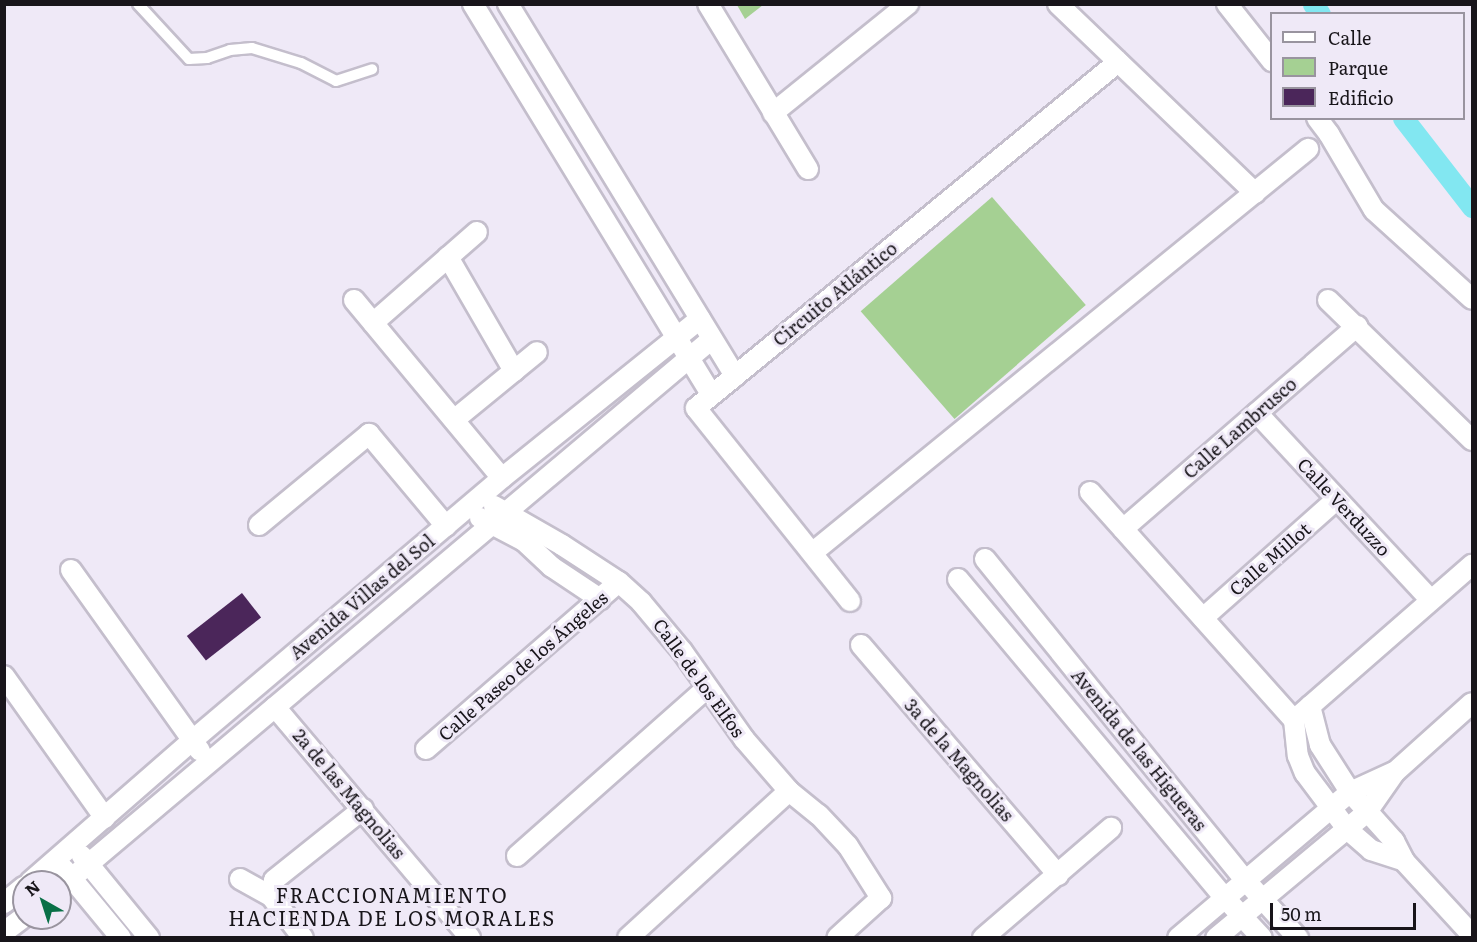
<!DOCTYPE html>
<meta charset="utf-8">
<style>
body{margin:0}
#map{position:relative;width:1477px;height:942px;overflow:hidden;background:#efe9f7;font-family:Literata,serif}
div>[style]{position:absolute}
.green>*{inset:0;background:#a5d093;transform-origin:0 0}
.canal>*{height:21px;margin:-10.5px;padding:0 10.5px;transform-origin:10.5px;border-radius:10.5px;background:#82e7f1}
.building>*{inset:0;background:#4b265a;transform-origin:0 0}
.roads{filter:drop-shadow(2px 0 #c4becc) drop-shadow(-2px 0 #c4becc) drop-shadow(0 2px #c4becc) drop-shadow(0 -2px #c4becc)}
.service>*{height:10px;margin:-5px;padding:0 5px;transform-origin:5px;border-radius:5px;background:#fff}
.minor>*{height:20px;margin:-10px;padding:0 10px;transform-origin:10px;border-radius:10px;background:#fff}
span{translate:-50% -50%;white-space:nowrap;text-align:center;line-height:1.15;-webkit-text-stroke:6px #efe9f7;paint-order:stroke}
.street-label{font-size:18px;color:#18151a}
.neighbourhood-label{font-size:20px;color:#18151a;letter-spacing:1.5px}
.frame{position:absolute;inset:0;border:6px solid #18151a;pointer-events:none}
.legend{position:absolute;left:1270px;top:12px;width:195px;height:108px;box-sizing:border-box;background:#efe9f7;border:2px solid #99949f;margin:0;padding:8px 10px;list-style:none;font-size:18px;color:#18151a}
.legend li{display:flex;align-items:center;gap:12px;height:30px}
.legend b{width:30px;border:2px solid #99949f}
.north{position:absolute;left:12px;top:870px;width:60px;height:60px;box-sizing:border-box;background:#efe9f7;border:2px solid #99949f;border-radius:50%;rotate:321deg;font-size:16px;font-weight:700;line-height:24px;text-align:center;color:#18151a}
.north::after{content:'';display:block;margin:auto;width:21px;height:27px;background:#097047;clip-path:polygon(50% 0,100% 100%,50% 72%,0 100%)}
.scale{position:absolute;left:1270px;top:903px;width:146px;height:27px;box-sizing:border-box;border:3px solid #18151a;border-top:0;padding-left:8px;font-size:18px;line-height:21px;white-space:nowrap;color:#18151a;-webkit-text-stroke:4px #efe9f7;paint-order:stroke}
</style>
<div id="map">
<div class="green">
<div style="clip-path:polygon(737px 5px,763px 5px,745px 19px)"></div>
<div style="left:992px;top:197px;width:143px;height:174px;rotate:49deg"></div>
</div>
<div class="canal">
<div style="left:1313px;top:4px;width:12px;rotate:55deg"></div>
<div style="left:1403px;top:118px;width:113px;rotate:52.2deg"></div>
</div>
<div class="building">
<div style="left:242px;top:593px;width:31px;height:70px;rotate:52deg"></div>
</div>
<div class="roads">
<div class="service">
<div style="left:138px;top:4px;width:75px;rotate:47.2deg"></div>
<div style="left:189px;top:59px;width:18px;rotate:-3deg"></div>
<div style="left:207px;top:58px;width:24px;rotate:-19deg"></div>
<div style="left:230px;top:50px;width:22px;rotate:-5deg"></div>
<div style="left:252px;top:48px;width:51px;rotate:17deg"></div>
<div style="left:301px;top:63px;width:39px;rotate:27deg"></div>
<div style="left:336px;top:81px;width:38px;rotate:-18deg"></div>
</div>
<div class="minor">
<div style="left:473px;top:4px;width:458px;rotate:58.6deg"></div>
<div style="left:508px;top:4px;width:436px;rotate:58.6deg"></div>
<div style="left:708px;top:4px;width:193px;rotate:58.8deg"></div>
<div style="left:1058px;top:4px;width:273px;rotate:43.8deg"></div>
<div style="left:1227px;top:4px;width:73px;rotate:51.7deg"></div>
<div style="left:773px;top:113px;width:174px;rotate:-38.9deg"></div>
<div style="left:1317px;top:118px;width:20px;rotate:53deg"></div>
<div style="left:1329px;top:134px;width:88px;rotate:59.4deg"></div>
<div style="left:1374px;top:210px;width:132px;rotate:42.2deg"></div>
<div style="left:448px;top:257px;width:132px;rotate:59.9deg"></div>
<div style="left:354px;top:300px;width:231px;rotate:50.3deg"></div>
<div style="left:1328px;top:300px;width:201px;rotate:44.2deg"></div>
<div style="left:373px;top:323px;width:138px;rotate:-41.2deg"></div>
<div style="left:1257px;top:413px;width:255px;rotate:47.1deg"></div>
<div style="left:454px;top:420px;width:107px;rotate:-39.3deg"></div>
<div style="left:1090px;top:492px;width:306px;rotate:48.2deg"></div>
<div style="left:1294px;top:720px;width:36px;rotate:84deg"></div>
<div style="left:1298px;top:756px;width:18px;rotate:68deg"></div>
<div style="left:1305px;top:773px;width:70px;rotate:53.1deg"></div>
<div style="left:1347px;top:829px;width:32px;rotate:41deg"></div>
<div style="left:1371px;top:850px;width:35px;rotate:18deg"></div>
<div style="left:494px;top:506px;width:78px;rotate:29.8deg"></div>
<div style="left:562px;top:545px;width:68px;rotate:33deg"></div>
<div style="left:619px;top:582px;width:30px;rotate:42deg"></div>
<div style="left:641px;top:602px;width:64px;rotate:50.1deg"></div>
<div style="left:682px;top:651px;width:108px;rotate:54.8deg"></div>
<div style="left:744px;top:739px;width:69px;rotate:49.1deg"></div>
<div style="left:789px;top:791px;width:38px;rotate:39deg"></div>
<div style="left:819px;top:815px;width:42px;rotate:46.9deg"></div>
<div style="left:848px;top:846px;width:62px;rotate:57.6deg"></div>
<div style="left:881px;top:898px;width:59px;rotate:137.7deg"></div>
<div style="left:480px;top:518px;width:50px;rotate:27.6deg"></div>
<div style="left:524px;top:541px;width:38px;rotate:43deg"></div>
<div style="left:552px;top:567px;width:58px;rotate:33.7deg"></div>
<div style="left:259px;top:525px;width:143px;rotate:-39.6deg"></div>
<div style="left:369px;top:434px;width:120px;rotate:50.1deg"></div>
<div style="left:1123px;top:529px;width:310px;rotate:-40.9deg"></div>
<div style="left:812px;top:553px;width:640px;rotate:-39.16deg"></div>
<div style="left:985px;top:559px;width:413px;rotate:51deg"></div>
<div style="left:1245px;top:880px;width:79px;rotate:47.6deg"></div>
<div style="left:71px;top:570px;width:222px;rotate:54.5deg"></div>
<div style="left:958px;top:579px;width:416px;rotate:50.1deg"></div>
<div style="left:1225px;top:898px;width:54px;rotate:47.2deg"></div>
<div style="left:850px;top:601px;width:247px;rotate:-128.6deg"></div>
<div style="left:696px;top:408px;width:546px;rotate:-39.35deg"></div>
<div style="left:1203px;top:618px;width:179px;rotate:-41.6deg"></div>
<div style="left:861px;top:645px;width:303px;rotate:49.4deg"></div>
<div style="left:4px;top:676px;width:174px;rotate:54.6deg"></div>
<div style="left:1310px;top:706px;width:40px;rotate:75.6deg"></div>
<div style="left:1320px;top:745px;width:56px;rotate:57.4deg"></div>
<div style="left:1350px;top:792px;width:66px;rotate:48.1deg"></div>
<div style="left:1394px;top:841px;width:22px;rotate:63deg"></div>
<div style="left:1404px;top:861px;width:100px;rotate:47.4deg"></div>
<div style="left:275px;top:707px;width:302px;rotate:49.8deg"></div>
<div style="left:1301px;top:714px;width:227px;rotate:-41.1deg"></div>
<div style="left:426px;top:749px;width:255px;rotate:-40.9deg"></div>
<div style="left:82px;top:856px;width:106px;rotate:50.7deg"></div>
<div style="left:517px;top:856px;width:252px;rotate:-41.5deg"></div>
<div style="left:64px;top:869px;width:89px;rotate:50.4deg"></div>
<div style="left:240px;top:879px;width:35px;rotate:29deg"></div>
<div style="left:30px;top:882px;width:216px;rotate:-41.1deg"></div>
<div style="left:193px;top:740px;width:405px;rotate:-40.3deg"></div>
<div style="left:502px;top:478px;width:254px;rotate:-38.8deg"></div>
<div style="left:60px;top:888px;width:852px;rotate:-40.1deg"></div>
<div style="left:4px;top:903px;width:26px;rotate:-39deg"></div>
<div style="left:4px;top:932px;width:25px;rotate:-37deg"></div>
<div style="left:303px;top:938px;width:53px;rotate:-127.3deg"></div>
<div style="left:271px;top:896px;width:16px;rotate:-79deg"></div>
<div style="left:274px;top:880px;width:114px;rotate:-38.6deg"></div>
<div style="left:628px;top:938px;width:218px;rotate:-42.4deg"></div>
<div style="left:983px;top:938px;width:169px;rotate:-40.7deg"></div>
<div style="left:1178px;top:938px;width:226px;rotate:-40.3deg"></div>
<div style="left:1350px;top:792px;width:48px;rotate:-24.4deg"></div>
<div style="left:1216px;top:938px;width:197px;rotate:-39.8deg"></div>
<div style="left:1367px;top:812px;width:49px;rotate:-55deg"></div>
<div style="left:1395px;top:772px;width:103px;rotate:-41.9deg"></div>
</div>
</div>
<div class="street-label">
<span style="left:835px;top:294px;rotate:-39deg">Circuito Atlántico</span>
<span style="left:1240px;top:428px;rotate:-41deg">Calle Lambrusco</span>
<span style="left:1344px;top:507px;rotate:47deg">Calle Verduzzo</span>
<span style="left:1270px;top:559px;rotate:-41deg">Calle Millot</span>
<span style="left:362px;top:597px;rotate:-40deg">Avenida Villas del Sol</span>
<span style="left:523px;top:666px;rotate:-41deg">Calle Paseo de los Ángeles</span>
<span style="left:699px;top:678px;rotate:54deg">Calle de los Elfos</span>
<span style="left:1139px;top:750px;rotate:51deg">Avenida de las Higueras</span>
<span style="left:959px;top:760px;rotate:49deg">3a de la Magnolias</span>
<span style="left:349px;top:794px;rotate:50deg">2a de las Magnolias</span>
</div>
<div class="neighbourhood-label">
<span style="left:392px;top:906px">FRACCIONAMIENTO<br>HACIENDA DE LOS MORALES</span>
</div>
<div class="frame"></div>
<ul class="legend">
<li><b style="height:8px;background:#fff"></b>Calle</li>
<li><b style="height:16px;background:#a5d093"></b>Parque</li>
<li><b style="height:16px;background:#4b265a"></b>Edificio</li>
</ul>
<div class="north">N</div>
<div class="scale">50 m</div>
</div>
